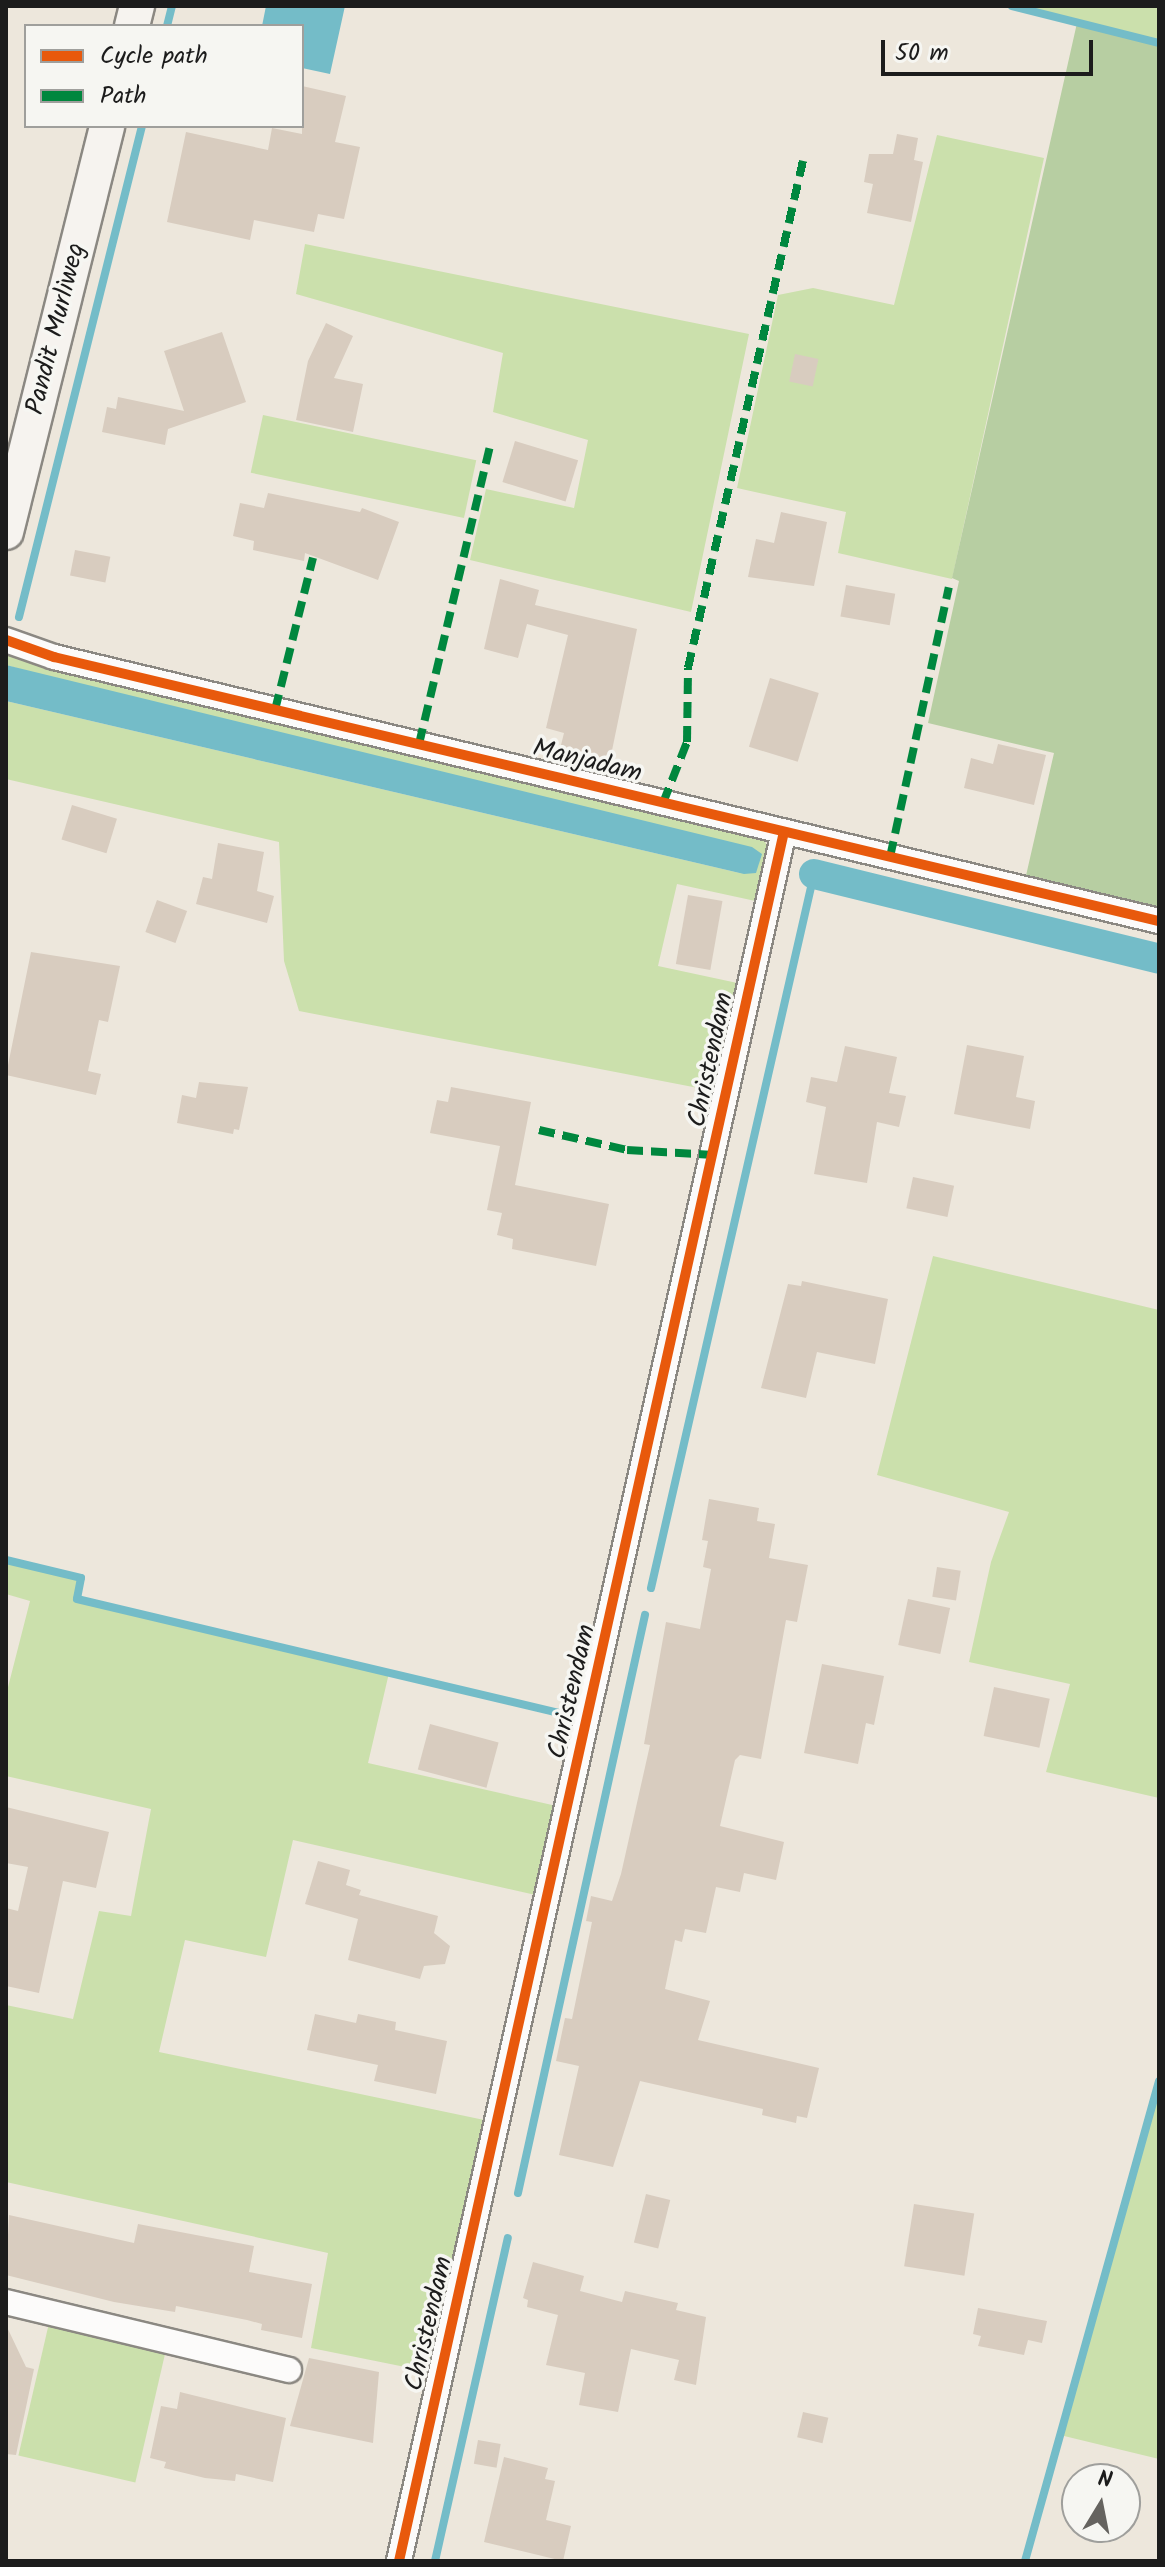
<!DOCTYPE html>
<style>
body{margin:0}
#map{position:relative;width:1165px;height:2567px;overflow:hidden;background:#ede7dc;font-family:Kalam,sans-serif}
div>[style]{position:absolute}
.green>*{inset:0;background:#cbe0ac;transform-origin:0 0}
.forest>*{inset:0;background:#b7cea2}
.water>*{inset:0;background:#74bcc8}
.stream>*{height:8px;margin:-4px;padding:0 4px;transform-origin:4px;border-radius:4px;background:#74bcc8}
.canal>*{height:30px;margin:-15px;padding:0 15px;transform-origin:15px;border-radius:15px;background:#74bcc8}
.building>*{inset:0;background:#d8ccbf;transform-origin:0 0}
.roads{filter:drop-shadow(2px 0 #8b8882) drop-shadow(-2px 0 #8b8882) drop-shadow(0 2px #8b8882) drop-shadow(0 -2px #8b8882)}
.street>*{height:24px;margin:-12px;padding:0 12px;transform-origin:12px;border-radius:12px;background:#fcfbfa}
.secondary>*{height:34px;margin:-17px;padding:0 17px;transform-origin:17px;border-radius:17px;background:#f6f3ef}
.quiet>*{height:8px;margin-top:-4px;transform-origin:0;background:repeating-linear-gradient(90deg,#00873e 0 16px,transparent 0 24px)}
.cycleway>*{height:10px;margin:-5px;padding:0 5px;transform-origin:5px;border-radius:5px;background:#e8590c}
span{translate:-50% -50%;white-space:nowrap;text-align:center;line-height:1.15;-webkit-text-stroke:7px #f6f6f2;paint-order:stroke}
.street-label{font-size:26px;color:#1c1c1c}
.frame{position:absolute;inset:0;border:8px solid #1c1c1c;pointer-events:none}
.legend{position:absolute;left:24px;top:24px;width:280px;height:104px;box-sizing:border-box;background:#f6f6f2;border:2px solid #9f9f9c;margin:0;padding:10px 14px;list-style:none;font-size:24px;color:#1c1c1c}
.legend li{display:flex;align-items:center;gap:16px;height:40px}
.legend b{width:40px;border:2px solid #9f9f9c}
.north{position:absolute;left:1061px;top:2463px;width:80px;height:80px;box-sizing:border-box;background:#f6f6f2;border:2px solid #9f9f9c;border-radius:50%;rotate:10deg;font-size:22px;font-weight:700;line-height:32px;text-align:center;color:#1c1c1c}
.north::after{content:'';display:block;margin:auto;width:28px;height:36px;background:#65635f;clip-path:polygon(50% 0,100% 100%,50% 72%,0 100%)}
.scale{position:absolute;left:881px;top:40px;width:212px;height:36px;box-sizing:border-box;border:4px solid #1c1c1c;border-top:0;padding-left:10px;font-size:24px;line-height:28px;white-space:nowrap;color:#1c1c1c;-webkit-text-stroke:6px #f6f6f2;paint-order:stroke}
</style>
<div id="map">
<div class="green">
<div style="clip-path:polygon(1012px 6px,1159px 6px,1159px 43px,1077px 23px)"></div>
<div style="clip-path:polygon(937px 135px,1044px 158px,952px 579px,838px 553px,846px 512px,737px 488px,778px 295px,813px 288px,894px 305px)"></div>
<div style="clip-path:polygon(305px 244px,749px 334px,691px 612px,470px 560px,486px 489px,574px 508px,588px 440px,493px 412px,503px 353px,296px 294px)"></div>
<div style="left:263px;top:415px;width:218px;height:59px;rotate:12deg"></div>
<div style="clip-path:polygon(6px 655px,761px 837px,771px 850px,760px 902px,677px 884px,658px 966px,742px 984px,719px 1092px,299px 1011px,284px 961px,279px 842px,6px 779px,6px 701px,744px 874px,6px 665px)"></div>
<div style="clip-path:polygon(933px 1256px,1159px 1310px,1159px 1798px,1046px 1772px,1070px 1684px,969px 1662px,991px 1562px,1009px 1512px,877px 1475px)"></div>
<div style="clip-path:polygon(6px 1560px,80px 1578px,77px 1599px,389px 1673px,368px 1763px,561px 1807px,540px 1896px,293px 1840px,266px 1957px,185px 1940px,159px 2052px,489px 2121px,435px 2373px,311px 2348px,328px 2253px,6px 2182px,6px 2005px,73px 2019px,99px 1911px,131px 1916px,151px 1809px,6px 1776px,6px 1695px,30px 1601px,6px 1594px)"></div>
<div style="clip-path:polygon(1159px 2081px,1159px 2459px,1060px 2435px)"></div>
<div style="left:49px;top:2323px;width:120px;height:136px;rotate:13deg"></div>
</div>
<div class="forest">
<div style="clip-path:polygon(1077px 23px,1159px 43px,1159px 912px,1025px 880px,1054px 753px,928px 723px,959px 581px,952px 578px)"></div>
</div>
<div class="water">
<div style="clip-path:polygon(266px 6px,345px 6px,330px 74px,302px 68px,302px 26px,262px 26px)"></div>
<div style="clip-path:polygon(6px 665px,752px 847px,762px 854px,756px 873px,744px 874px,6px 701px)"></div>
</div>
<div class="stream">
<div style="left:1012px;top:6px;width:152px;rotate:14.1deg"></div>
<div style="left:167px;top:26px;width:21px;rotate:-76deg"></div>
<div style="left:19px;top:617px;width:506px;rotate:-75.94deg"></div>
<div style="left:6px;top:1560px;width:77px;rotate:13.5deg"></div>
<div style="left:81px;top:1578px;width:21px;rotate:101deg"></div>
<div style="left:77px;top:1599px;width:497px;rotate:13.3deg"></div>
<div style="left:651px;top:1588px;width:732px;rotate:-77.14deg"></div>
<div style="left:518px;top:2193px;width:592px;rotate:-77.61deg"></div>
<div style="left:435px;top:2561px;width:331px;rotate:-77.3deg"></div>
<div style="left:1025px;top:2561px;width:498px;rotate:-74.4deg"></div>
</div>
<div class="canal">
<div style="left:814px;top:874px;width:355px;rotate:13.8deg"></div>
</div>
<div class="building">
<div style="clip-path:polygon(302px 86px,346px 96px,335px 142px,360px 147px,344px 219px,318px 214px,314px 232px,254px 220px,250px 240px,167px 222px,186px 132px,268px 150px,272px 128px,302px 134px)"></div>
<div style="clip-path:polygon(897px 134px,918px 138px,914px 160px,923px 162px,911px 222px,867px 213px,873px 184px,864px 182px,869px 154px,893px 154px)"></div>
<div style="clip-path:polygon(326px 323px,353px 336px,334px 378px,363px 384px,353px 432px,296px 420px,308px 361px)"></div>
<div style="clip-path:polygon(222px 332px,246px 402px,168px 429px,165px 445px,102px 432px,107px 407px,116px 409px,118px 397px,184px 411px,164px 351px)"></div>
<div style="left:795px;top:354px;width:24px;height:28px;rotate:12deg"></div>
<div style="left:515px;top:441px;width:66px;height:43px;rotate:17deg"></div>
<div style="clip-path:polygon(268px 493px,360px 512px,362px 508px,399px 522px,378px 580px,305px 553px,304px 561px,253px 550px,254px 541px,233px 536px,240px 503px,264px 508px)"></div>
<div style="clip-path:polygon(781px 512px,827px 522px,814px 586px,748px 577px,756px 539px,774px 543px)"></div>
<div style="left:75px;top:550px;width:36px;height:26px;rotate:11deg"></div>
<div style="clip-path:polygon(500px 579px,539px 590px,535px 605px,637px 629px,608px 770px,558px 757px,564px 733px,546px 728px,568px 635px,527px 624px,518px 658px,484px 649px)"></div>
<div style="left:846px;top:585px;width:50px;height:32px;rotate:10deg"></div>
<div style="left:770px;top:678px;width:51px;height:72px;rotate:17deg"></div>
<div style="clip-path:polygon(998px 744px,1046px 755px,1034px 805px,964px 788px,971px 758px,993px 764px)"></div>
<div style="left:72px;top:805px;width:47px;height:36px;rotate:17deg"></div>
<div style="clip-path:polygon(218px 843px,264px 852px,257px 891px,274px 896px,267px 923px,196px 904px,203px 877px,212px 879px)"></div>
<div style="left:688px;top:895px;width:35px;height:70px;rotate:10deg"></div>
<div style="left:157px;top:900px;width:32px;height:34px;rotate:20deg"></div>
<div style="clip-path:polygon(31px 952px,120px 966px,108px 1022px,99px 1020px,88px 1071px,101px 1074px,96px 1095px,6px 1075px)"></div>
<div style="clip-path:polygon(967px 1045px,1024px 1056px,1016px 1097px,1035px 1101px,1030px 1129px,954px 1114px)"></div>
<div style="clip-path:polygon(845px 1046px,897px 1057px,889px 1093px,906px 1096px,899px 1127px,877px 1122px,867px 1183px,814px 1174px,826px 1107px,806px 1102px,811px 1077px,837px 1082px)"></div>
<div style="clip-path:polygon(199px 1082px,248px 1087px,239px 1130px,234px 1129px,233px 1134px,177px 1123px,182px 1095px,196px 1098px)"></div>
<div style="clip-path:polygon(451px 1087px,531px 1102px,515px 1185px,609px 1204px,596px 1266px,512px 1249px,513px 1239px,497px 1235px,502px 1213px,487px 1210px,500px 1146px,430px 1133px,437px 1100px,448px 1102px)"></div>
<div style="left:913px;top:1177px;width:42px;height:32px;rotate:12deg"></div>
<div style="clip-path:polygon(802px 1281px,888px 1299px,875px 1364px,817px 1352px,806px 1398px,761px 1388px,788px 1284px,801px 1286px)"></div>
<div style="clip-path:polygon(709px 1499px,759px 1508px,757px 1521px,775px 1524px,769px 1558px,808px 1565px,797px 1622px,786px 1620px,761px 1759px,740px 1755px,735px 1760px,720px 1826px,784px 1842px,776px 1880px,744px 1873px,740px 1892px,716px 1887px,706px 1933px,685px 1929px,682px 1942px,675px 1940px,665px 1989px,710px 2001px,698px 2040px,819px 2068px,807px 2118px,797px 2116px,796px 2123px,762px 2115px,763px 2109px,640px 2081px,613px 2167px,559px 2155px,579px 2066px,556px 2061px,565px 2018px,572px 2019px,592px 1922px,586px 1921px,591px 1896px,612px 1901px,621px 1874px,650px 1745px,644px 1744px,666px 1622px,700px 1629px,711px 1569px,703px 1567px,708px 1541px,702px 1540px)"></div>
<div style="left:937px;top:1567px;width:24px;height:30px;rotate:9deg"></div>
<div style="left:908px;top:1599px;width:43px;height:47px;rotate:12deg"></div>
<div style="clip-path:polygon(822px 1664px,884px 1676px,874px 1725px,866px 1723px,858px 1764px,804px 1753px)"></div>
<div style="left:994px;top:1687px;width:57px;height:50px;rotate:12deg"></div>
<div style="left:430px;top:1724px;width:71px;height:47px;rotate:15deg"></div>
<div style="clip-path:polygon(6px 1807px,109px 1832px,96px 1888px,63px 1881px,39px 1993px,6px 1986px,6px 1908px,18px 1911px,28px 1867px,6px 1863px)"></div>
<div style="clip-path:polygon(318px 1861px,350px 1870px,346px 1885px,361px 1890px,359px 1895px,438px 1916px,434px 1933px,450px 1946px,445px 1964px,424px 1966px,420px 1979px,348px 1960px,358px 1919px,305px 1904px)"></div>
<div style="clip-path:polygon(315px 2014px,356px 2023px,358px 2014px,396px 2022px,395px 2030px,447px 2041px,436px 2094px,374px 2081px,378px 2065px,307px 2050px)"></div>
<div style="left:646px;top:2194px;width:25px;height:50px;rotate:14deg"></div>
<div style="left:914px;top:2204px;width:61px;height:63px;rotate:9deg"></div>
<div style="clip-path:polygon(9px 2215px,134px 2243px,138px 2224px,254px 2246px,249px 2272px,312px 2284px,302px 2338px,261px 2330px,262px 2324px,247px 2320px,176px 2306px,175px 2312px,114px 2302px,6px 2275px)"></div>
<div style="clip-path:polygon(533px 2262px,584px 2276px,580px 2291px,622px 2302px,625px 2291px,678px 2303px,676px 2310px,706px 2317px,696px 2385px,674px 2380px,679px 2360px,631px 2349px,618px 2412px,579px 2405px,585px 2373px,546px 2365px,558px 2315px,527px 2307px,528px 2300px,523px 2298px)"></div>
<div style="clip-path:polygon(978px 2308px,1047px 2321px,1042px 2343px,1028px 2340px,1024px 2355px,978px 2346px,981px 2336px,973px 2334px)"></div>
<div style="clip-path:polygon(6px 2325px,26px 2367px,34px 2369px,16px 2455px,6px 2454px)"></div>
<div style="clip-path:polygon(309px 2358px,379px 2372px,373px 2443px,290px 2426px)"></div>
<div style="clip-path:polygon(180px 2392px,286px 2418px,273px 2482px,236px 2474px,235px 2481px,205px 2478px,164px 2468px,166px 2462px,150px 2458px,161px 2406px,177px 2409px)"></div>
<div style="left:803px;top:2412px;width:26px;height:26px;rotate:13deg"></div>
<div style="left:478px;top:2440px;width:23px;height:24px;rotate:10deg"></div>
<div style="clip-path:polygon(504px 2457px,548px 2468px,545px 2479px,555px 2481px,546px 2520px,571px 2526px,563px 2561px,484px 2542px)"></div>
</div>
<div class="roads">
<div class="street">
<div style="left:6px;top:640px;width:51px;rotate:19.5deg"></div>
<div style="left:54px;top:657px;width:1136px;rotate:13.44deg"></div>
<div style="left:6px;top:2302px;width:291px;rotate:13.5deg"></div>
<div style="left:399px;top:2561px;width:1771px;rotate:-77.45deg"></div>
</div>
<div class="secondary">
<div style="left:132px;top:26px;width:21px;rotate:-76deg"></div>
<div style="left:6px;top:532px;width:418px;rotate:-76deg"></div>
</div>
</div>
<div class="quiet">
<div style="left:275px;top:710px;width:157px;rotate:-76deg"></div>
<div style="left:419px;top:744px;width:306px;rotate:-76.6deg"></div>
<div style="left:663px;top:803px;width:66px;rotate:-68.5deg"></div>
<div style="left:687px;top:742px;width:74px;rotate:-89.2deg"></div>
<div style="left:688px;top:668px;width:525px;rotate:-77.23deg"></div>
<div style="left:890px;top:857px;width:276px;rotate:-77.7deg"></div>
<div style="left:539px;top:1130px;width:90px;rotate:12.8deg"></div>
<div style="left:627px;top:1150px;width:87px;rotate:3.3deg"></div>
</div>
<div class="cycleway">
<div style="left:6px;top:640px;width:51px;rotate:19.5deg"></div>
<div style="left:54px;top:657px;width:1136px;rotate:13.44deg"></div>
<div style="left:399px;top:2561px;width:1771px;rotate:-77.45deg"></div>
</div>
<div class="street-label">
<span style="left:57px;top:329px;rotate:-76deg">Pandit Murliweg</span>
<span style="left:587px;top:762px;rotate:14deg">Manjadam</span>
<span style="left:712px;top:1060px;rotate:-78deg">Christendam</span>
<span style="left:573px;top:1692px;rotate:-77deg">Christendam</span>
<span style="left:430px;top:2324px;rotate:-77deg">Christendam</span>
</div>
<div class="frame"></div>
<ul class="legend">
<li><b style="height:10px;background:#e8590c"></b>Cycle path</li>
<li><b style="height:10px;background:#00873e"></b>Path</li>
</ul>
<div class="north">N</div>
<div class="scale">50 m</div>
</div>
